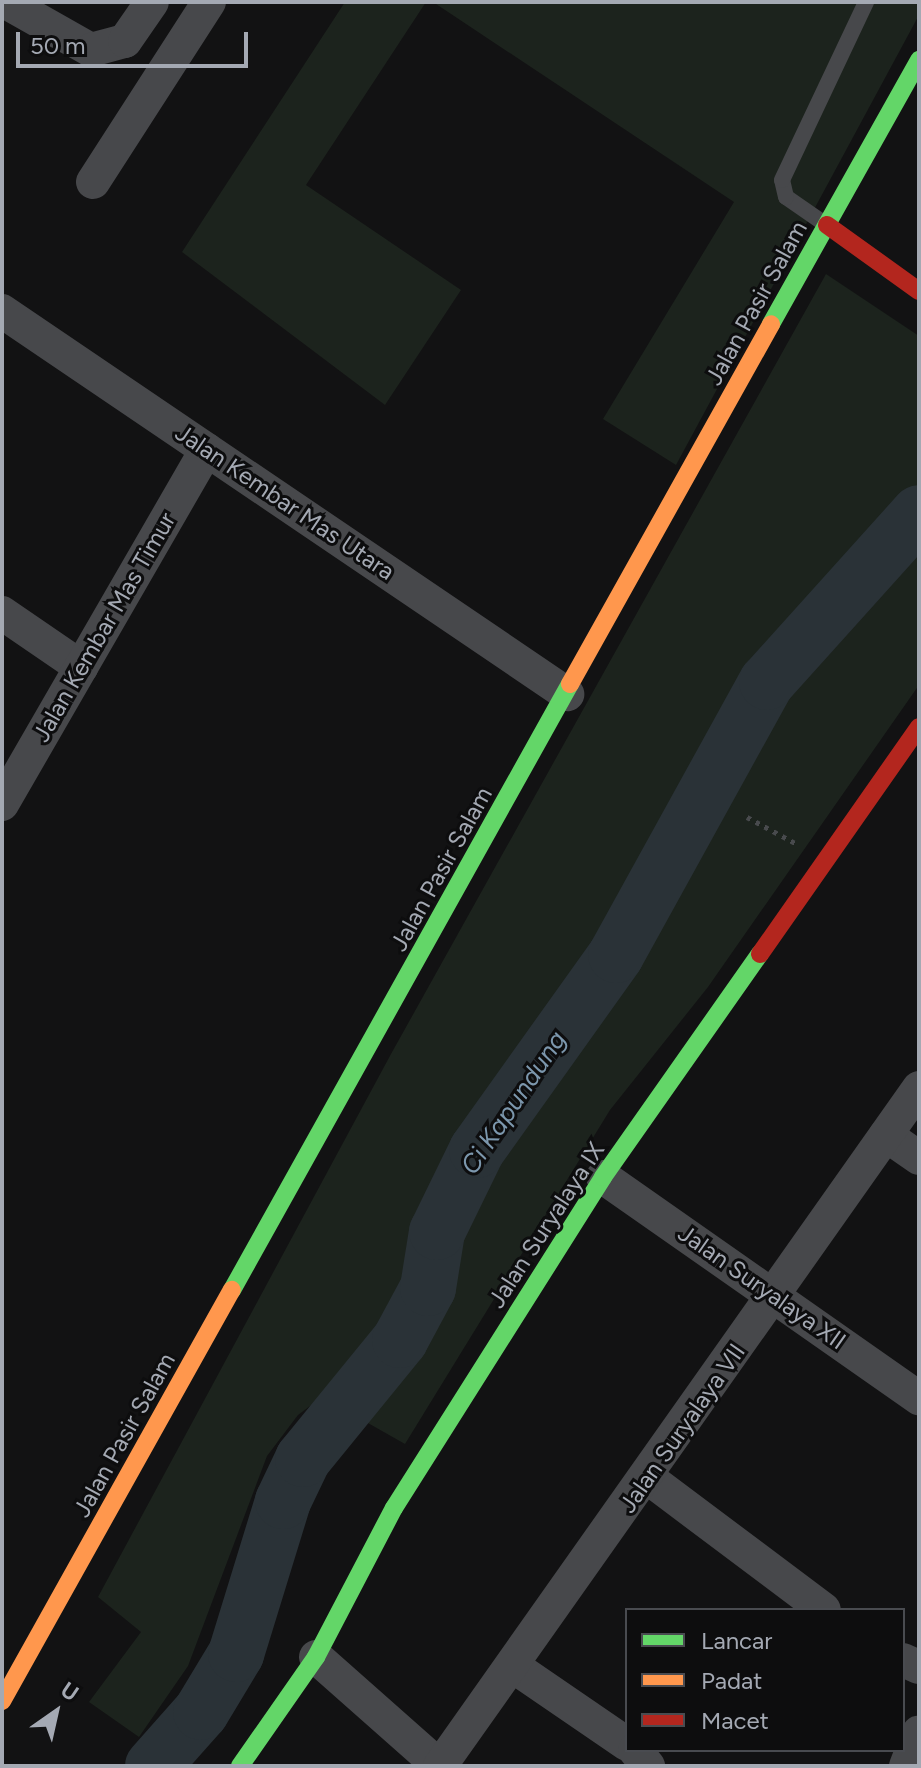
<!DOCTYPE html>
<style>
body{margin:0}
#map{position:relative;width:921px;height:1768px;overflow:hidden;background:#121213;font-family:Figtree,sans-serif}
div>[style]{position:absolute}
.green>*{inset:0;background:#1c231d}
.river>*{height:56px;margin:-28px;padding:0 28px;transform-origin:28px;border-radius:28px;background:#2a3237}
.path>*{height:5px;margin-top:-2.5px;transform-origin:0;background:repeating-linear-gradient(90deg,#484a4d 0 4px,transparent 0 10px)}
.lane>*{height:16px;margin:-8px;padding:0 8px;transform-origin:8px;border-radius:8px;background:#47484b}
.street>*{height:34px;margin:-17px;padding:0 17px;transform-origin:17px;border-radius:17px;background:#47484b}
.fast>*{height:18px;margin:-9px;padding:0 9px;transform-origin:9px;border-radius:9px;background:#63d668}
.slow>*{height:18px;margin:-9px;padding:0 9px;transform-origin:9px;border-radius:9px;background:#ff974d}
.jam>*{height:18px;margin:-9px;padding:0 9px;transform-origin:9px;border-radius:9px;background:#b3261e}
span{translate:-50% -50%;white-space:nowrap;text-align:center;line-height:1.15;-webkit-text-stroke:6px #0d0d0e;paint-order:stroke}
.street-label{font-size:24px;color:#a4a9b3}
.water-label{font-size:26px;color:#7c97ad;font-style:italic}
.frame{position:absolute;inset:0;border:4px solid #a4a9b3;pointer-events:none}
.legend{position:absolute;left:625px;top:1608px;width:280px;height:144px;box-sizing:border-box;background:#0d0d0e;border:2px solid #494b50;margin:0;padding:10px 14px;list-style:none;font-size:24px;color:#a4a9b3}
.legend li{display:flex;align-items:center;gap:16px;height:40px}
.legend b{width:40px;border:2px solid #494b50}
.north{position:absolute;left:16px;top:1672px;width:80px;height:80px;-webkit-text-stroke:6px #0d0d0e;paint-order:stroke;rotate:34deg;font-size:22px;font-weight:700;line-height:32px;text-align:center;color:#a4a9b3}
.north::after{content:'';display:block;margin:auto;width:28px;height:36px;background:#a4a9b3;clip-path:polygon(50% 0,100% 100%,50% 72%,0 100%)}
.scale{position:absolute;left:16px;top:32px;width:232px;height:36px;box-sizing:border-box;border:4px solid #a4a9b3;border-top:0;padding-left:10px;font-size:24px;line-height:28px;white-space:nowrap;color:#a4a9b3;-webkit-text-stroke:6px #0d0d0e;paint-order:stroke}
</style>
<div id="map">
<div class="green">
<div style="clip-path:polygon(345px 2px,426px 2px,306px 185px,461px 290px,385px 405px,182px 252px)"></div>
<div style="clip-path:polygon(433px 2px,919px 2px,919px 15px,676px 465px,603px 419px,734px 202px)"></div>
<div style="clip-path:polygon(826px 274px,919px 336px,919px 685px,708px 987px,610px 1110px,405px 1444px,322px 1397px,298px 1415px,267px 1456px,188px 1666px,139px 1737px,89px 1702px,141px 1632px,98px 1597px,391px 1054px)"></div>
</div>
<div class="river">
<div style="left:153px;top:1766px;width:72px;rotate:-48.4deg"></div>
<div style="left:201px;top:1712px;width:68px;rotate:-58.9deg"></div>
<div style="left:236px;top:1654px;width:160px;rotate:-72.9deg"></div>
<div style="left:283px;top:1501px;width:47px;rotate:-64.5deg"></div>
<div style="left:303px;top:1459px;width:154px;rotate:-50.8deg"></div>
<div style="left:400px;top:1340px;width:59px;rotate:-61.7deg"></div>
<div style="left:428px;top:1288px;width:57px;rotate:-80.9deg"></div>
<div style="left:437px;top:1232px;width:91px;rotate:-64deg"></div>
<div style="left:477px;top:1150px;width:239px;rotate:-54.5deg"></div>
<div style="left:616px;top:955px;width:312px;rotate:-61.1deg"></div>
<div style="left:767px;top:682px;width:227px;rotate:-48deg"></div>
</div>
<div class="path">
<div style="left:747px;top:817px;width:55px;rotate:28.4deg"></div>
</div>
<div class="lane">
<div style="left:825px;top:224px;width:47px;rotate:-145.3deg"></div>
<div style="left:786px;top:197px;width:17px;rotate:-103deg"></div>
<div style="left:782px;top:180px;width:197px;rotate:-64.7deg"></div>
</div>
<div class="street">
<div style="left:6px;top:2px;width:98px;rotate:29.5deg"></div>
<div style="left:91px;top:50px;width:35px;rotate:-15deg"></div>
<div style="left:125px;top:41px;width:47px;rotate:-55.3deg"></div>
<div style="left:93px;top:182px;width:214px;rotate:-57.2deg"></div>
<div style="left:2px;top:311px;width:683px;rotate:34.13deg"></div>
<div style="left:2px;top:613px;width:96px;rotate:34.4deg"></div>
<div style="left:2px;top:804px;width:409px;rotate:-60deg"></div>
<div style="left:886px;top:1135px;width:40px;rotate:34.9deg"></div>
<div style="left:603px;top:1177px;width:386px;rotate:35deg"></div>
<div style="left:647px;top:1477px;width:221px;rotate:36.9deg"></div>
<div style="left:316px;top:1657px;width:164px;rotate:41.5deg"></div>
<div style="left:903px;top:1660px;width:17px;rotate:24deg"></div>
<div style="left:513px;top:1666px;width:138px;rotate:34.4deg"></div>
<div style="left:635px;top:1750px;width:21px;rotate:51deg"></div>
<div style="left:440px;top:1766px;width:830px;rotate:-54.76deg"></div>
<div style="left:906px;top:1766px;width:36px;rotate:-69deg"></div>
</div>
<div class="fast">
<div style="left:771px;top:324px;width:303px;rotate:-60.7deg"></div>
<div style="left:232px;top:1290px;width:694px;rotate:-60.85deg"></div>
<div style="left:240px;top:1766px;width:133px;rotate:-55.1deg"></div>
<div style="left:316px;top:1657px;width:168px;rotate:-62.4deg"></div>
<div style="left:394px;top:1508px;width:391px;rotate:-57.7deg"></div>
<div style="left:603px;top:1177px;width:273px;rotate:-54.9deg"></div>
</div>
<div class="slow">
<div style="left:570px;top:684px;width:412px;rotate:-60.8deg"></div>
<div style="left:2px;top:1701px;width:471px;rotate:-60.8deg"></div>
</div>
<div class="jam">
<div style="left:827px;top:225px;width:113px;rotate:35.7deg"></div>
<div style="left:760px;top:954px;width:277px;rotate:-55deg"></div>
</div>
<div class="street-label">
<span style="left:756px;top:303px;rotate:-61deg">Jalan Pasir Salam</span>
<span style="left:285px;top:502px;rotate:34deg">Jalan Kembar Mas Utara</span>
<span style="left:104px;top:627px;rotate:-60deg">Jalan Kembar Mas Timur</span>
<span style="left:441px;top:869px;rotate:-61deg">Jalan Pasir Salam</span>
<span style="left:546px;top:1225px;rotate:-57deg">Jalan Suryalaya IX</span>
<span style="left:762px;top:1287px;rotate:35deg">Jalan Suryalaya XII</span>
<span style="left:682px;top:1428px;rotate:-55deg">Jalan Suryalaya VII</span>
<span style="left:124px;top:1435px;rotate:-61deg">Jalan Pasir Salam</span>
</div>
<div class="water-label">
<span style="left:514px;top:1103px;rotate:-56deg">Ci Kapundung</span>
</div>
<div class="frame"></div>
<ul class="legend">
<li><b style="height:10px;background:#63d668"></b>Lancar</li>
<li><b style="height:10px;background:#ff974d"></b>Padat</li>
<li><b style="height:10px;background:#b3261e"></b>Macet</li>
</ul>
<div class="north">U</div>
<div class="scale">50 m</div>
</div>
